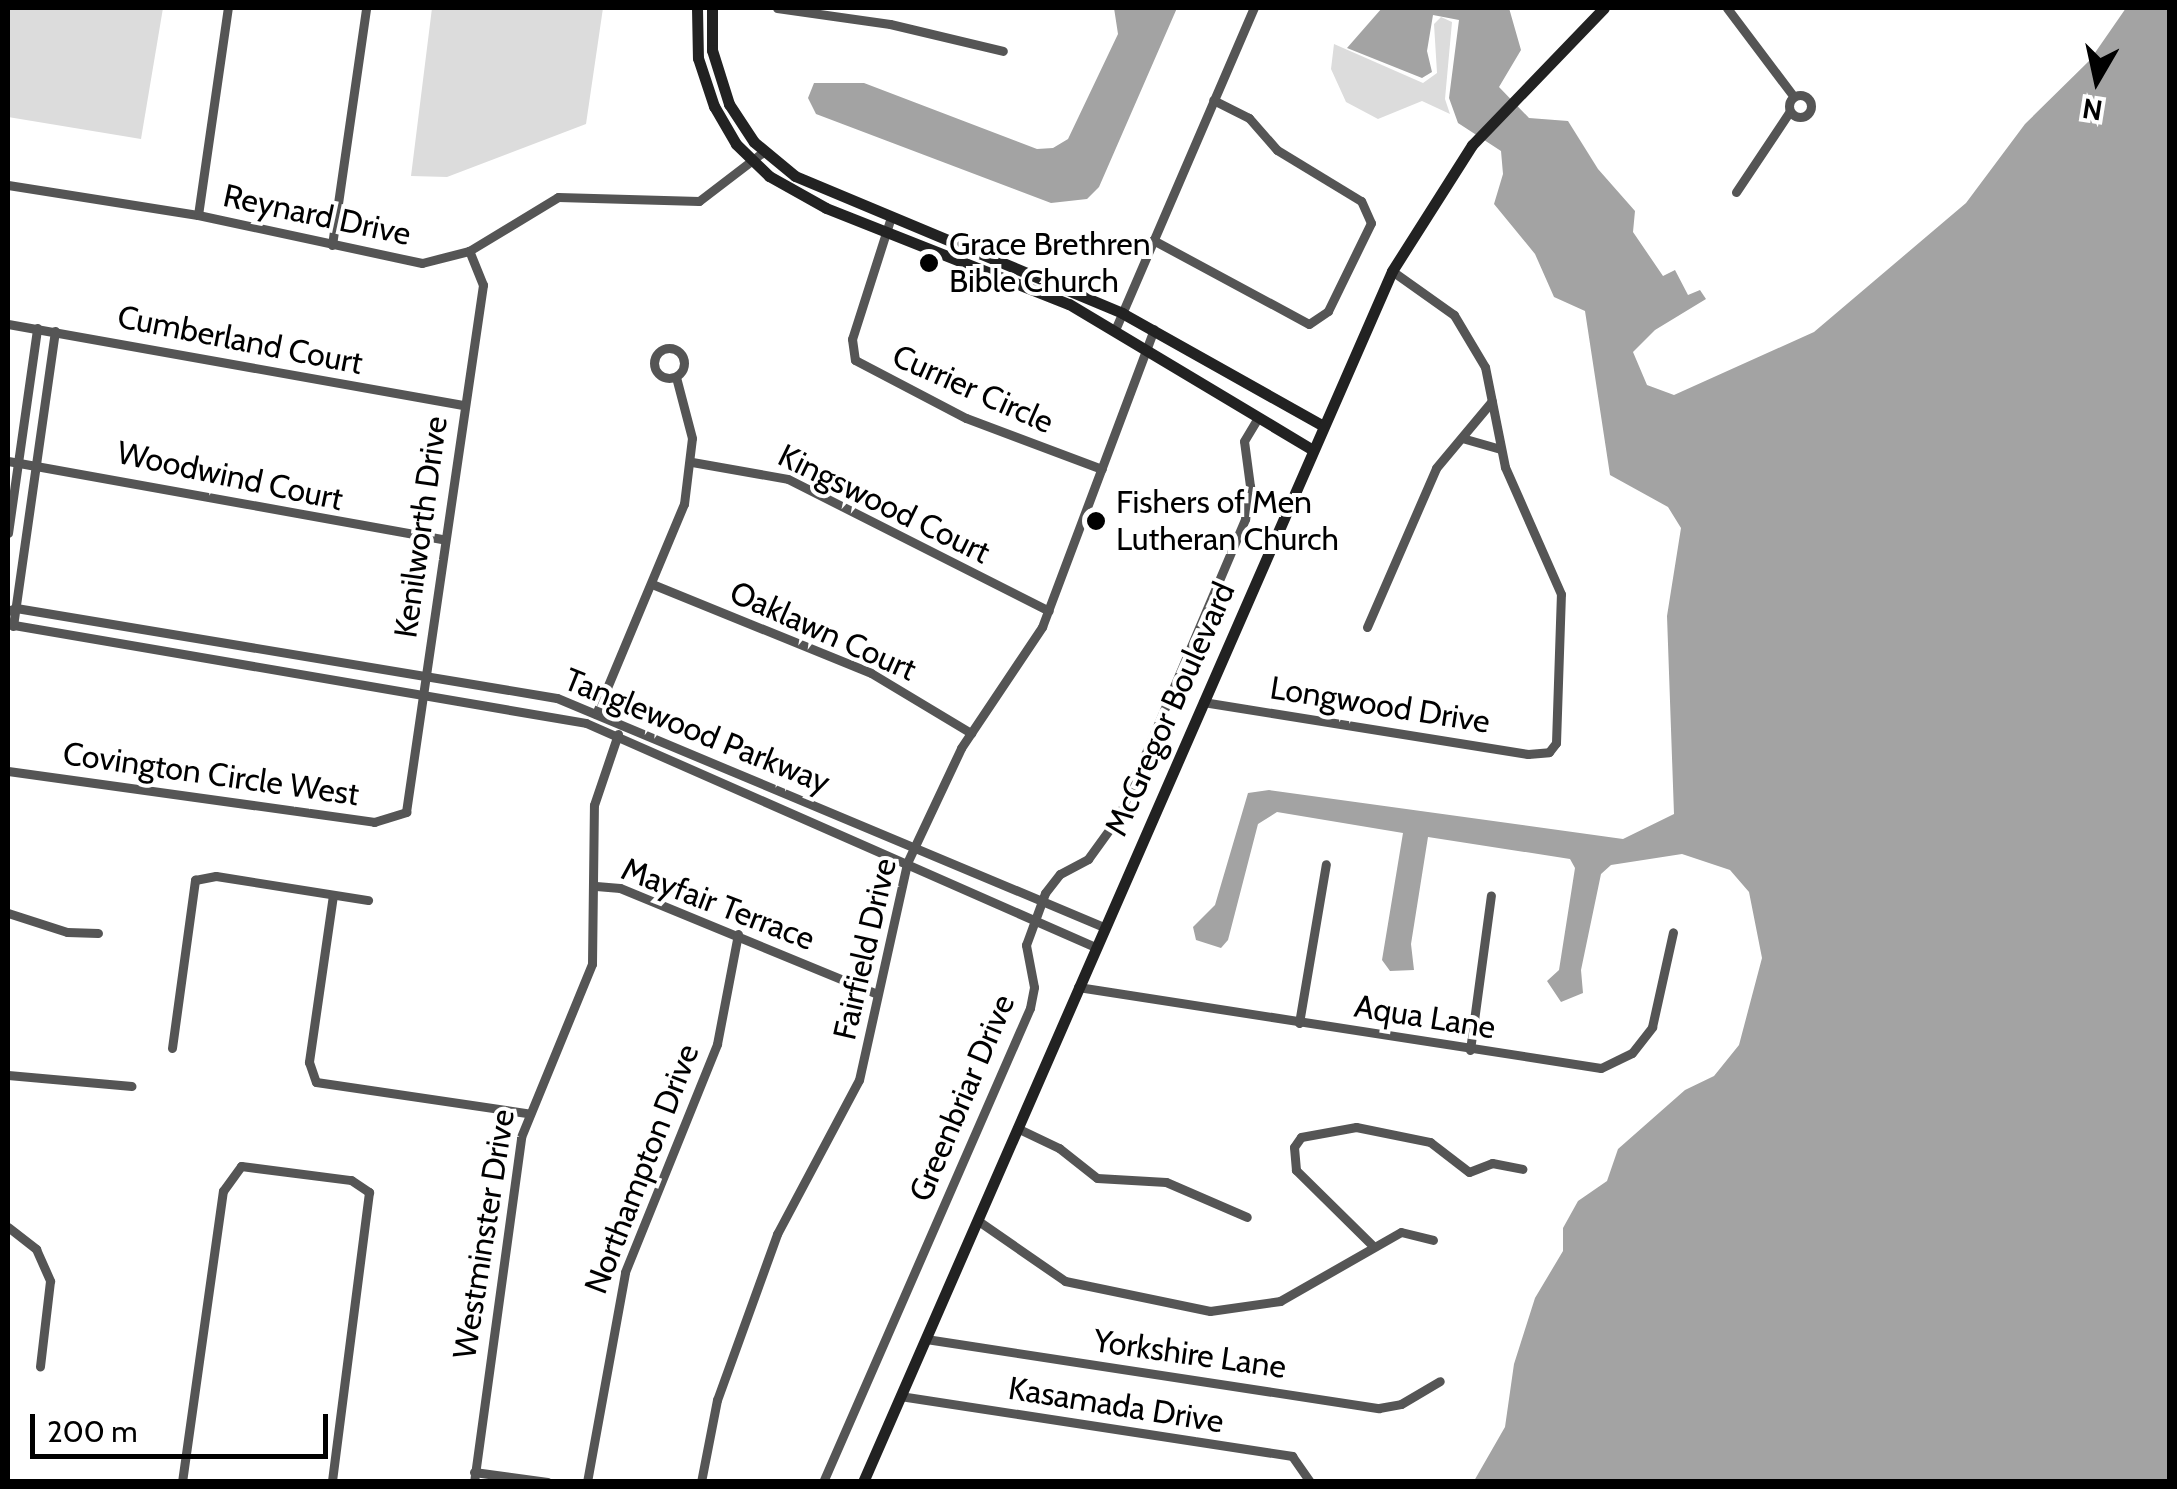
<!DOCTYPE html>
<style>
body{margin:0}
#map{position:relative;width:2177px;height:1489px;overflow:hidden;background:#fff;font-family:Cabin,sans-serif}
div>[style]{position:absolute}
.green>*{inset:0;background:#dcdcdc}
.water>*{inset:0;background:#a3a3a3}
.street>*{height:9px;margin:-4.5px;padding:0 4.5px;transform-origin:4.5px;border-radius:4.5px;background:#555}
.street>.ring{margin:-4.5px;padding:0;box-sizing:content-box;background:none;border:9px solid #555;border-radius:50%}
.secondary>*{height:11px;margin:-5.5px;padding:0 5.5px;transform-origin:5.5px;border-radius:5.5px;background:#222}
.dots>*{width:28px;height:28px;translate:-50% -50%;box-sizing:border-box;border:5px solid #fff;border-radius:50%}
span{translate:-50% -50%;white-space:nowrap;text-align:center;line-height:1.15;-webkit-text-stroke:8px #fff;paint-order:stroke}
.street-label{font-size:32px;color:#000}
.poi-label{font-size:32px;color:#000}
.left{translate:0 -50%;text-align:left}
.frame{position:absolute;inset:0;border:10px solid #000;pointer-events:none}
.north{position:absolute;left:2047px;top:30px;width:100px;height:100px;-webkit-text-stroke:8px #fff;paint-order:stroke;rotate:189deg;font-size:28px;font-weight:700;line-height:40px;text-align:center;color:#000}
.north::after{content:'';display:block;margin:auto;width:35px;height:45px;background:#000;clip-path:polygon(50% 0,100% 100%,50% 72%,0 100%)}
.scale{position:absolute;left:30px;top:1414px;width:298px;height:45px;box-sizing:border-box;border:5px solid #000;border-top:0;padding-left:12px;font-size:30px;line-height:35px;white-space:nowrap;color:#000;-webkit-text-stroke:8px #fff;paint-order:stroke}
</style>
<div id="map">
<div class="green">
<div style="clip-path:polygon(8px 8px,163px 8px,141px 139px,8px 117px)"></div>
<div style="clip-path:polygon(432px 8px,603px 8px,586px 124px,447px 177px,411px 176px)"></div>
<div style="clip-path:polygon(1441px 17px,1452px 22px,1445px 99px,1450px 114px,1422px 101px,1378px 119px,1346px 102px,1331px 69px,1334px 44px,1423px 83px,1437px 73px,1434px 24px)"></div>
</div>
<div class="water">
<div style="clip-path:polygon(1114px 8px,1177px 8px,1099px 187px,1087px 199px,1051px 203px,816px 114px,808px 98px,814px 83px,864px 83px,1037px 149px,1053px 148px,1068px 139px,1118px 34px)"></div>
<div style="clip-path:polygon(1382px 8px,1509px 8px,1521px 50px,1499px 87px,1529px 118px,1568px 121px,1598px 169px,1635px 211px,1633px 232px,1663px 276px,1675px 270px,1688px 295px,1700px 290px,1706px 299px,1655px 330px,1633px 352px,1647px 385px,1674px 395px,1814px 332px,1966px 203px,2025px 124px,2090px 60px,2126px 8px,2169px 8px,2169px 1481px,1474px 1481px,1505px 1427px,1514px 1364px,1535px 1298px,1563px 1251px,1563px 1228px,1578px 1201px,1607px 1181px,1618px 1149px,1685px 1090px,1714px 1076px,1739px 1045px,1762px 958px,1749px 892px,1730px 870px,1682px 854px,1611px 865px,1601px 874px,1581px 970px,1583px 993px,1561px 1002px,1547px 981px,1559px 970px,1575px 868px,1570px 859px,1428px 837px,1411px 944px,1414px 970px,1390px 971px,1382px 960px,1403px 833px,1277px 812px,1258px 824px,1228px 940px,1221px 948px,1196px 940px,1193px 927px,1215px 905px,1248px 793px,1269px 790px,1623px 839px,1674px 814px,1667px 616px,1681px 528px,1668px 507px,1610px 475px,1585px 311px,1554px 297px,1535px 254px,1494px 204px,1503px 174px,1501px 151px,1458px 123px,1449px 98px,1459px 20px,1433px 15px,1427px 51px,1432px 72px,1422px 78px,1347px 48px)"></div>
</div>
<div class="street">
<div style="left:777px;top:8px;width:114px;rotate:8.1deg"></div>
<div style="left:890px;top:24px;width:116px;rotate:13.4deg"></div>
<div style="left:1727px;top:8px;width:111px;rotate:53deg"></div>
<div class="ring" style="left:1789px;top:95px;width:13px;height:13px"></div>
<div style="left:8px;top:185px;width:192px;rotate:9deg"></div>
<div style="left:198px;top:215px;width:229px;rotate:12.1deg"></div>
<div style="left:422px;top:263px;width:49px;rotate:-14.3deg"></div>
<div style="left:469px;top:251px;width:104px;rotate:-31.2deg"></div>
<div style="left:558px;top:197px;width:141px;rotate:1.6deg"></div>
<div style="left:699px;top:201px;width:81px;rotate:-37.4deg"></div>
<div style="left:1736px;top:192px;width:97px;rotate:-56.3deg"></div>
<div style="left:198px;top:215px;width:209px;rotate:-81.8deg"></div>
<div style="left:891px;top:217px;width:128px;rotate:107.7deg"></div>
<div style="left:852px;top:339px;width:21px;rotate:82deg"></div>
<div style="left:855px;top:360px;width:125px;rotate:27.6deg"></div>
<div style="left:966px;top:418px;width:145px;rotate:20.6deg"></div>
<div style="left:1153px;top:240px;width:177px;rotate:28.3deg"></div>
<div style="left:1309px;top:324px;width:23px;rotate:-34deg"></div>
<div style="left:1328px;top:311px;width:98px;rotate:-64deg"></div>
<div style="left:1371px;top:223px;width:24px;rotate:-114deg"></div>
<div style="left:1361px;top:201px;width:98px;rotate:-148.7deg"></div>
<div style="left:1277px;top:150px;width:43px;rotate:-131.2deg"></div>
<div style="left:1249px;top:118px;width:40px;rotate:-153.4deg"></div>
<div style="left:332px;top:245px;width:239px;rotate:-81.8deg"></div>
<div style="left:8px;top:324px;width:462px;rotate:10.1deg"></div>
<div style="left:1115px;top:330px;width:351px;rotate:-66.7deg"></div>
<div class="ring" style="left:654px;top:348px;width:21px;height:21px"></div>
<div style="left:1462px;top:438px;width:40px;rotate:16deg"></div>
<div style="left:8px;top:461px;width:442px;rotate:10.2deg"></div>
<div style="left:692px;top:462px;width:97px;rotate:10deg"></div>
<div style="left:788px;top:479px;width:292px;rotate:26.8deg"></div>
<div style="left:8px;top:533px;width:207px;rotate:-81.9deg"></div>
<div style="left:652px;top:584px;width:236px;rotate:22.1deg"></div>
<div style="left:871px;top:673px;width:117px;rotate:31deg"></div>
<div style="left:8px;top:611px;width:9px;rotate:-21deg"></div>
<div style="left:16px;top:608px;width:548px;rotate:9.45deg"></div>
<div style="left:557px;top:698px;width:593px;rotate:22.72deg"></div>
<div style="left:8px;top:624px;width:586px;rotate:9.72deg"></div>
<div style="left:586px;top:723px;width:556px;rotate:23.75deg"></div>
<div style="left:13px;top:626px;width:298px;rotate:-81.9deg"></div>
<div style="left:1367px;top:627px;width:173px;rotate:-66.5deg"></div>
<div style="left:1436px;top:468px;width:87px;rotate:-50.1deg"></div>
<div style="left:1203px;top:702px;width:329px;rotate:9.1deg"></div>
<div style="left:1528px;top:754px;width:21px;rotate:-5deg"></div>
<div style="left:1549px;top:752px;width:11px;rotate:-52deg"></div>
<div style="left:1556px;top:743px;width:149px;rotate:-88.1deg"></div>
<div style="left:1561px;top:594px;width:139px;rotate:-113.8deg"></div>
<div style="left:1505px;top:467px;width:102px;rotate:-101.3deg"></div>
<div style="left:1485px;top:367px;width:61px;rotate:-120.8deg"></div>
<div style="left:1454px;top:315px;width:76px;rotate:-144.6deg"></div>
<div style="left:596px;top:714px;width:228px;rotate:-67.3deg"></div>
<div style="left:684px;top:504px;width:66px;rotate:-83.1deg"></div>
<div style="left:692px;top:438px;width:63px;rotate:-104.7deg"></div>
<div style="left:8px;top:771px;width:370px;rotate:7.9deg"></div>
<div style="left:374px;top:822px;width:34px;rotate:-17deg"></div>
<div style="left:406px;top:812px;width:533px;rotate:-81.69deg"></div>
<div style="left:483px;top:285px;width:37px;rotate:-112deg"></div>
<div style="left:596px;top:886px;width:24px;rotate:5deg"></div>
<div style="left:620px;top:888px;width:278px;rotate:22.4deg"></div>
<div style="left:333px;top:895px;width:169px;rotate:98.2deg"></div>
<div style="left:309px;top:1062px;width:21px;rotate:71deg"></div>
<div style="left:316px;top:1082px;width:213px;rotate:8.4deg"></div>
<div style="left:8px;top:913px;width:62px;rotate:17.9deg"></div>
<div style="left:67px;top:932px;width:31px;rotate:2deg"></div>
<div style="left:1078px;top:987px;width:529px;rotate:8.8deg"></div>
<div style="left:1601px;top:1068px;width:34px;rotate:-26deg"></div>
<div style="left:1632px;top:1053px;width:33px;rotate:-52deg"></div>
<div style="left:1652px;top:1027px;width:97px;rotate:-77.5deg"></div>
<div style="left:1299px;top:1023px;width:161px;rotate:-80.4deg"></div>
<div style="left:172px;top:1048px;width:170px;rotate:-82.2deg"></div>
<div style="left:195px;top:880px;width:21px;rotate:-11deg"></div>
<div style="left:216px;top:876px;width:154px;rotate:9deg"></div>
<div style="left:1470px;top:1050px;width:156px;rotate:-82.3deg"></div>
<div style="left:8px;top:1075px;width:124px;rotate:5.1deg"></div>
<div style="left:1017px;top:1128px;width:47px;rotate:25.5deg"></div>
<div style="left:1059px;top:1148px;width:48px;rotate:38.3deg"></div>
<div style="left:1097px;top:1178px;width:69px;rotate:3.3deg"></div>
<div style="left:1166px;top:1182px;width:88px;rotate:23.4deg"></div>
<div style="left:977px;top:1220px;width:107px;rotate:34.7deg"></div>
<div style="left:1065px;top:1281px;width:148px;rotate:11.7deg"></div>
<div style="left:1210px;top:1311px;width:71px;rotate:-8.1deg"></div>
<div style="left:1280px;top:1301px;width:139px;rotate:-29.7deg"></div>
<div style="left:1401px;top:1232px;width:33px;rotate:14deg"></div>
<div style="left:8px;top:1227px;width:36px;rotate:38deg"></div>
<div style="left:36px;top:1249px;width:35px;rotate:66deg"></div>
<div style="left:50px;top:1281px;width:86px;rotate:96.7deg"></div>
<div style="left:1372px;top:1245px;width:107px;rotate:-135.4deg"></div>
<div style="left:1296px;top:1170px;width:23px;rotate:-95deg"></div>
<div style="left:1294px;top:1147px;width:12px;rotate:-55deg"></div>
<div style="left:1301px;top:1137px;width:56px;rotate:-10.3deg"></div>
<div style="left:1356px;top:1127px;width:76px;rotate:11.5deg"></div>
<div style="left:1430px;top:1142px;width:49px;rotate:37.6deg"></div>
<div style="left:1469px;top:1172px;width:25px;rotate:-21deg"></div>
<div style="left:1492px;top:1163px;width:31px;rotate:11deg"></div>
<div style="left:926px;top:1339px;width:458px;rotate:8.7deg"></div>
<div style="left:1379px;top:1408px;width:22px;rotate:-10deg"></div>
<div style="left:1401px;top:1404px;width:45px;rotate:-30.5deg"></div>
<div style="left:900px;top:1396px;width:397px;rotate:8.7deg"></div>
<div style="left:1292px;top:1456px;width:32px;rotate:55deg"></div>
<div style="left:474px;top:1472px;width:74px;rotate:7.8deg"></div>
<div style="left:182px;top:1482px;width:294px;rotate:-82deg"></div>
<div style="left:223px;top:1191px;width:31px;rotate:-54deg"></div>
<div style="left:241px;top:1166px;width:111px;rotate:7.3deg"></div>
<div style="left:351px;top:1180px;width:22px;rotate:34deg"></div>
<div style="left:369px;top:1192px;width:292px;rotate:97.3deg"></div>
<div style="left:474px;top:1482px;width:348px;rotate:-82.2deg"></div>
<div style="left:521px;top:1137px;width:187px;rotate:-67.7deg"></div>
<div style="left:592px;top:964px;width:159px;rotate:-89.3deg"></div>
<div style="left:594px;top:805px;width:75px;rotate:-71.3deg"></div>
<div style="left:587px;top:1482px;width:213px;rotate:-79.7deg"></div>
<div style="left:625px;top:1272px;width:246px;rotate:-68deg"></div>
<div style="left:717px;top:1044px;width:112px;rotate:-79.2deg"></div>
<div style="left:701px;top:1482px;width:84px;rotate:-79deg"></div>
<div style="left:717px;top:1400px;width:177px;rotate:-70.1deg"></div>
<div style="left:777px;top:1234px;width:174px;rotate:-62deg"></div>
<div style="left:859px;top:1080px;width:222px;rotate:-77.5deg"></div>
<div style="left:907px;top:863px;width:127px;rotate:-64.8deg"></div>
<div style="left:961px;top:748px;width:146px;rotate:-56.2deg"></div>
<div style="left:1042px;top:627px;width:318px;rotate:-69.4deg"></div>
<div style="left:823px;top:1482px;width:517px;rotate:-66.41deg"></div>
<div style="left:1030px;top:1008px;width:21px;rotate:-79deg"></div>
<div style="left:1034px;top:987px;width:43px;rotate:-100.8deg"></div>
<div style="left:1026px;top:945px;width:55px;rotate:-69.9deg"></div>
<div style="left:1045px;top:893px;width:24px;rotate:-52deg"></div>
<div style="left:1060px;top:874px;width:32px;rotate:-28deg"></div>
<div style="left:1088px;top:859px;width:53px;rotate:-54.2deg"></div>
<div style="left:1119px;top:816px;width:323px;rotate:-67deg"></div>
<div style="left:1245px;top:519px;width:33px;rotate:-81deg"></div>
<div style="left:1250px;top:486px;width:45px;rotate:-97.6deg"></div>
<div style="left:1244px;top:441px;width:27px;rotate:-59deg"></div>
</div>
<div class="secondary">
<div style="left:697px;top:8px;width:50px;rotate:88.9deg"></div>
<div style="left:698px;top:58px;width:51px;rotate:71.6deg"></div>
<div style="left:714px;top:106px;width:44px;rotate:59.9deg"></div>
<div style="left:736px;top:144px;width:46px;rotate:44.1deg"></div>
<div style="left:769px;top:176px;width:65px;rotate:29.3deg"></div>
<div style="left:826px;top:208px;width:261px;rotate:21.6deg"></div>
<div style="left:1069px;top:304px;width:284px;rotate:30.9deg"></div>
<div style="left:712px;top:8px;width:42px;rotate:90deg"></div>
<div style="left:712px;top:50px;width:57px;rotate:72.5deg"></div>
<div style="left:729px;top:104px;width:45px;rotate:56.7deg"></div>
<div style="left:754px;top:142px;width:53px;rotate:39.7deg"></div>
<div style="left:795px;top:176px;width:355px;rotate:22.7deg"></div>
<div style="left:1122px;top:313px;width:231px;rotate:29.3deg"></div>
<div style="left:863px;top:1482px;width:1321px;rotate:-66.4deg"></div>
<div style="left:1392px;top:271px;width:149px;rotate:-57.6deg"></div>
<div style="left:1472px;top:145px;width:190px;rotate:-46.1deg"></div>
</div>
<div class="dots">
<div style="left:929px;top:263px;background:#000"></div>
<div style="left:1096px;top:521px;background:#000"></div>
</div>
<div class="street-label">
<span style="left:317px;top:215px;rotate:12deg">Reynard Drive</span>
<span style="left:240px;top:340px;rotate:11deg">Cumberland Court</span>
<span style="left:973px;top:389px;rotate:24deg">Currier Circle</span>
<span style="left:230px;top:476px;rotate:12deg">Woodwind Court</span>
<span style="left:884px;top:504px;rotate:26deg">Kingswood Court</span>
<span style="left:421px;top:527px;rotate:-82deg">Kenilworth Drive</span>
<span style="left:823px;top:631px;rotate:24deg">Oaklawn Court</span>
<span style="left:1380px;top:705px;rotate:9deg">Longwood Drive</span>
<span style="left:1170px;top:709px;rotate:-66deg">McGregor Boulevard</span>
<span style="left:697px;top:731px;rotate:22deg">Tanglewood Parkway</span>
<span style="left:211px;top:774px;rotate:8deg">Covington Circle West</span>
<span style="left:718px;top:904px;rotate:21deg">Mayfair Terrace</span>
<span style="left:865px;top:949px;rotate:-77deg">Fairfield Drive</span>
<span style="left:1425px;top:1017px;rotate:9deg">Aqua Lane</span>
<span style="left:962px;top:1098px;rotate:-67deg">Greenbriar Drive</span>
<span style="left:642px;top:1169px;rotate:-69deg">Northampton Drive</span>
<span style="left:484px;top:1234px;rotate:-81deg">Westminster Drive</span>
<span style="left:1190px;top:1354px;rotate:8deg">Yorkshire Lane</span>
<span style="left:1116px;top:1405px;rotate:9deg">Kasamada Drive</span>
</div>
<div class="poi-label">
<span class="left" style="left:949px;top:263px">Grace Brethren<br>Bible Church</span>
<span class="left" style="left:1116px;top:521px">Fishers of Men<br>Lutheran Church</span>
</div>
<div class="frame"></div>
<div class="north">N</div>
<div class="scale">200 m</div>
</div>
